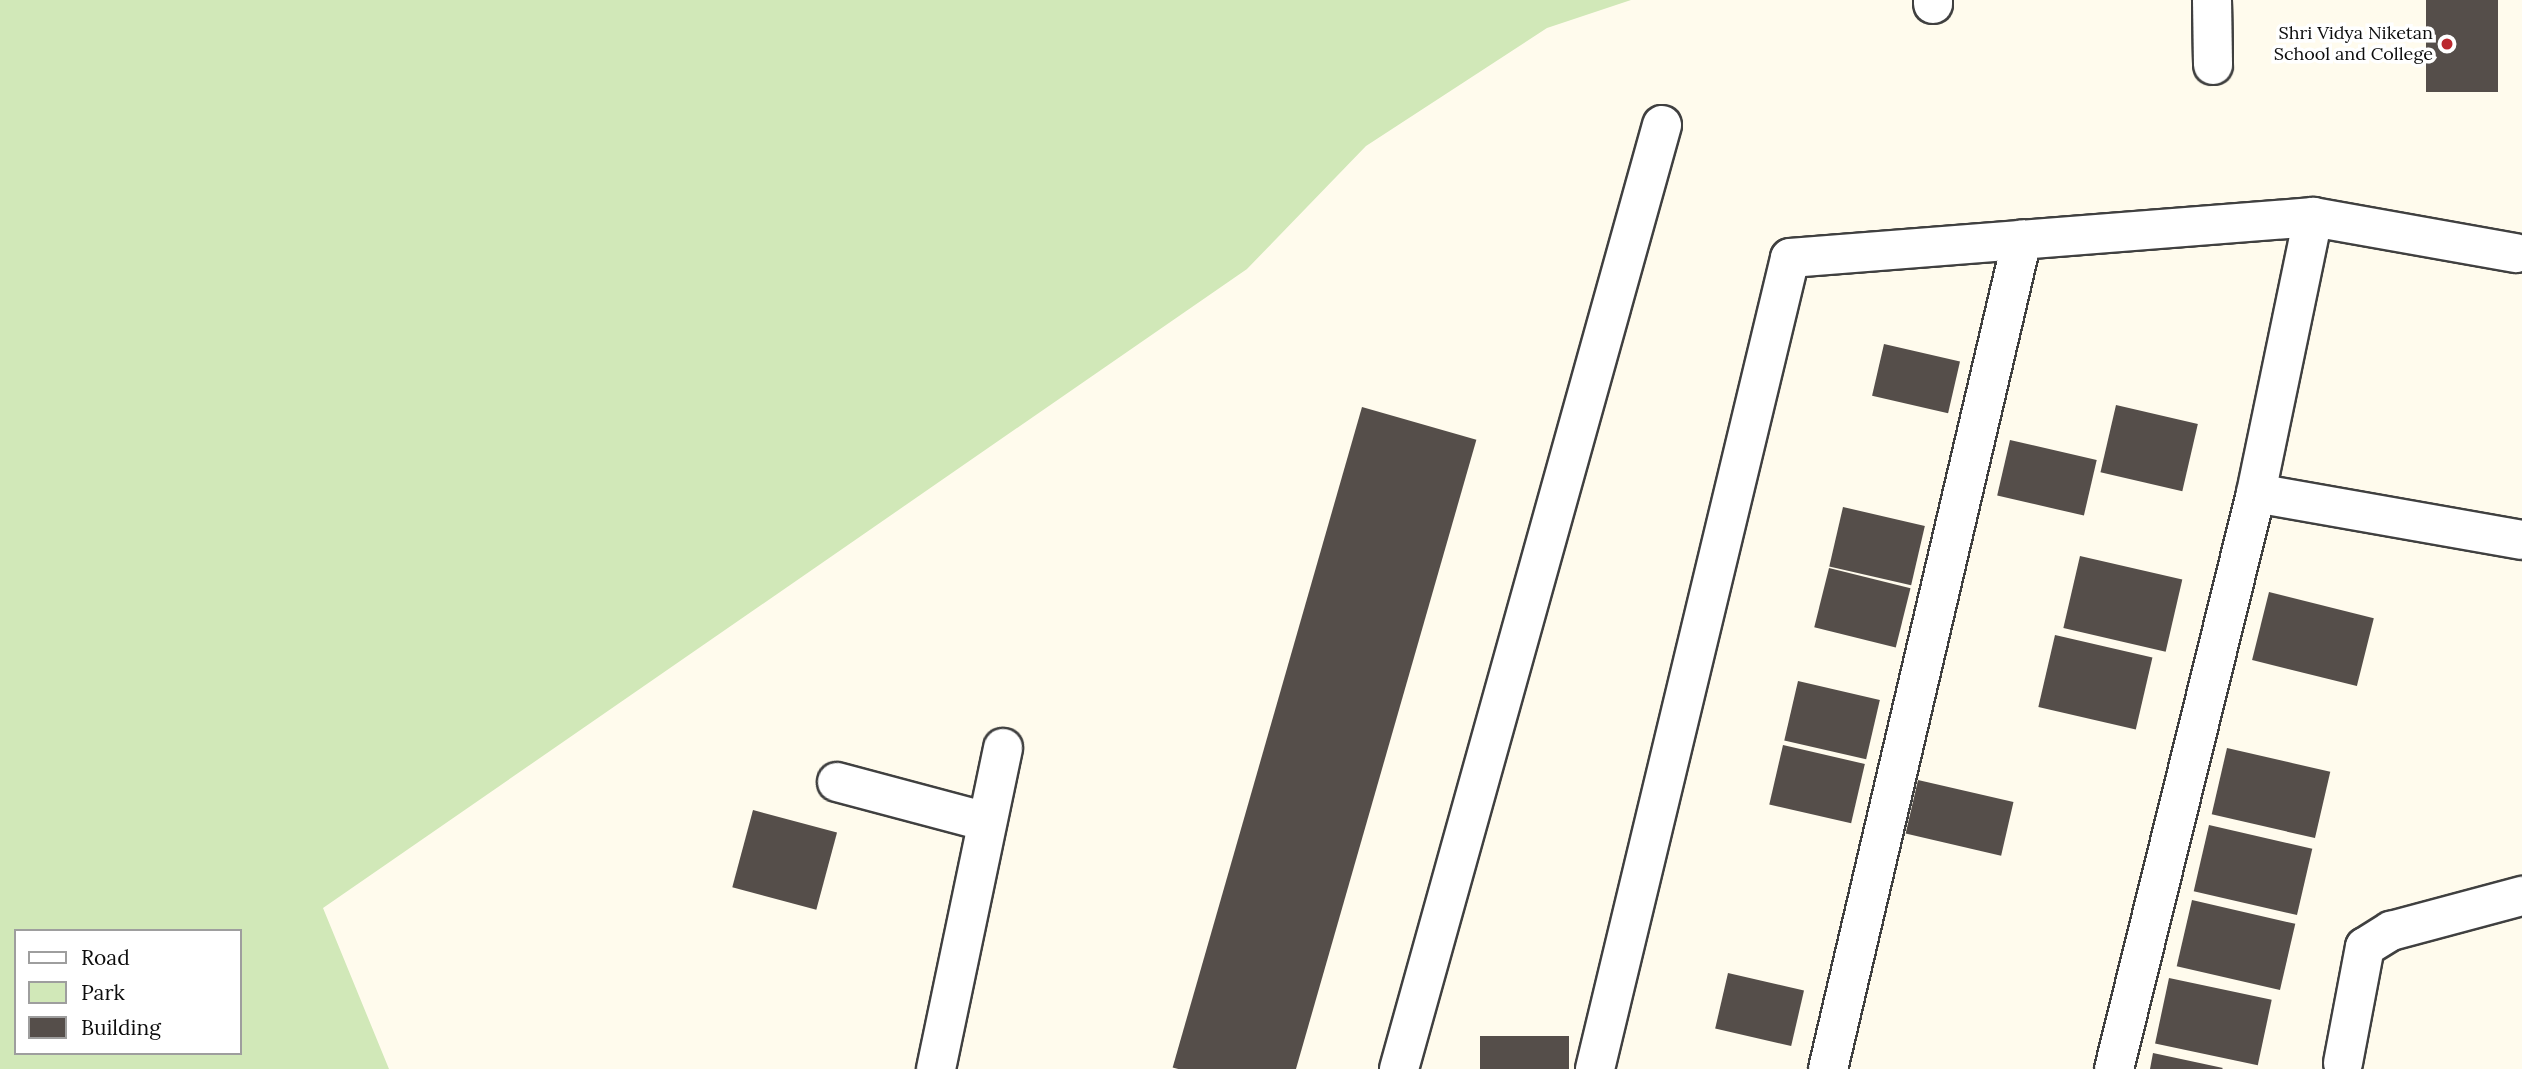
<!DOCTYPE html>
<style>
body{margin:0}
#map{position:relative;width:2522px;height:1069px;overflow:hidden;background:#fffbed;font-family:Lora,serif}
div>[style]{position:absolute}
.green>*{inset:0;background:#d1e8b8}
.building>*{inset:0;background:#554e4a;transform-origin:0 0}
.roads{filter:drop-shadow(2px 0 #404040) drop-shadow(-2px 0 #404040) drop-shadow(0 2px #404040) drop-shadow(0 -2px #404040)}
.minor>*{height:38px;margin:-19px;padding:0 19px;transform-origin:19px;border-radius:19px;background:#fff}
.dots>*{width:19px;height:19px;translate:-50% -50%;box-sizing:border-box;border:4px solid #fff;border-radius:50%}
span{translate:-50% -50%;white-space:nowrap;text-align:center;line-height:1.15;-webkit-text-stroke:7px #fff;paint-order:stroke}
.poi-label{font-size:18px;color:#0d0d0d}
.right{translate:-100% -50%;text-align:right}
.legend{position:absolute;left:14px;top:929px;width:228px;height:126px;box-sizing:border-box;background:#fff;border:2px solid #9e9e9e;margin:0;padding:9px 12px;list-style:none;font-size:21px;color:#0d0d0d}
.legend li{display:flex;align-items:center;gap:14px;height:35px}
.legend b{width:35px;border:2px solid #9e9e9e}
</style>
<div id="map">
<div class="green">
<div style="clip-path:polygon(evenodd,0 0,1631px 0,1547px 28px,1366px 146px,1247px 269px,323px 908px,389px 1069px,0 1069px,0 0,16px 931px,240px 931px,240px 1053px,16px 1053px,16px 931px)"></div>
</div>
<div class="building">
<div style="left:2426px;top:0;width:72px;height:92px"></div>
<div style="left:1884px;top:344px;width:78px;height:53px;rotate:13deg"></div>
<div style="left:2116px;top:405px;width:84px;height:69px;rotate:13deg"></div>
<div style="left:1362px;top:407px;width:119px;height:687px;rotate:16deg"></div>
<div style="left:2010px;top:440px;width:89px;height:57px;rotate:13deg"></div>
<div style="left:1843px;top:507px;width:84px;height:61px;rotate:13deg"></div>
<div style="left:2080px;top:556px;width:105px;height:74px;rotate:13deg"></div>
<div style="left:1829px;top:568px;width:84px;height:61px;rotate:14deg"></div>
<div style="left:2269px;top:592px;width:108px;height:70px;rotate:14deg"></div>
<div style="left:2055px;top:635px;width:100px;height:74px;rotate:13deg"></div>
<div style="left:1798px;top:681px;width:84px;height:61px;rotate:13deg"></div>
<div style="left:1783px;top:745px;width:84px;height:61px;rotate:13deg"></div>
<div style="left:2227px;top:748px;width:106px;height:68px;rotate:13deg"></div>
<div style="left:1918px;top:780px;width:98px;height:55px;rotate:13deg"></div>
<div style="left:753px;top:810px;width:87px;height:80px;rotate:15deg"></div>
<div style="left:2209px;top:825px;width:106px;height:68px;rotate:13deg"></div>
<div style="left:2192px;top:900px;width:106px;height:68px;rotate:13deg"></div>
<div style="left:1728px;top:973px;width:78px;height:57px;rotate:13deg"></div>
<div style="left:2169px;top:978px;width:105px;height:67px;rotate:12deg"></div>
<div style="left:1569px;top:1036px;width:33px;height:89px;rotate:90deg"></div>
<div style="clip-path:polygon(2153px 1053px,2223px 1068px,2222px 1069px,2150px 1069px)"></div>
</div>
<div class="roads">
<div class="minor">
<div style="left:1933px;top:0;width:4px;rotate:90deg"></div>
<div style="left:2212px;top:0;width:65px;rotate:89.1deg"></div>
<div style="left:2256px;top:493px;width:270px;rotate:10deg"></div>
<div style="left:837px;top:782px;width:155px;rotate:14.9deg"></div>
<div style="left:2343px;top:1063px;width:118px;rotate:-79.3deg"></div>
<div style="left:2365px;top:947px;width:31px;rotate:-32deg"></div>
<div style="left:2391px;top:931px;width:136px;rotate:-15deg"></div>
<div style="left:936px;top:1069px;width:328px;rotate:-78.2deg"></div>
<div style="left:1399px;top:1069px;width:980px;rotate:-74.43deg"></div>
<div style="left:1595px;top:1069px;width:834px;rotate:-76.48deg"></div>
<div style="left:1790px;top:258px;width:525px;rotate:-4.48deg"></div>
<div style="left:2313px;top:217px;width:206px;rotate:10.1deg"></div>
<div style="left:1828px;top:1069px;width:852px;rotate:-76.84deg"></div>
<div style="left:2114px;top:1069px;width:593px;rotate:-76.15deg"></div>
<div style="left:2256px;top:493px;width:282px;rotate:-78.3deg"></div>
</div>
</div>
<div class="dots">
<div style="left:2447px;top:44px;background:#ba282e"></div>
</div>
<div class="poi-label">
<span class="right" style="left:2433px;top:44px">Shri Vidya Niketan<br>School and College</span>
</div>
<ul class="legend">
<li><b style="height:9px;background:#fff"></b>Road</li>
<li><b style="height:19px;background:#d1e8b8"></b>Park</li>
<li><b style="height:19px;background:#554e4a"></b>Building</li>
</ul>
</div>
